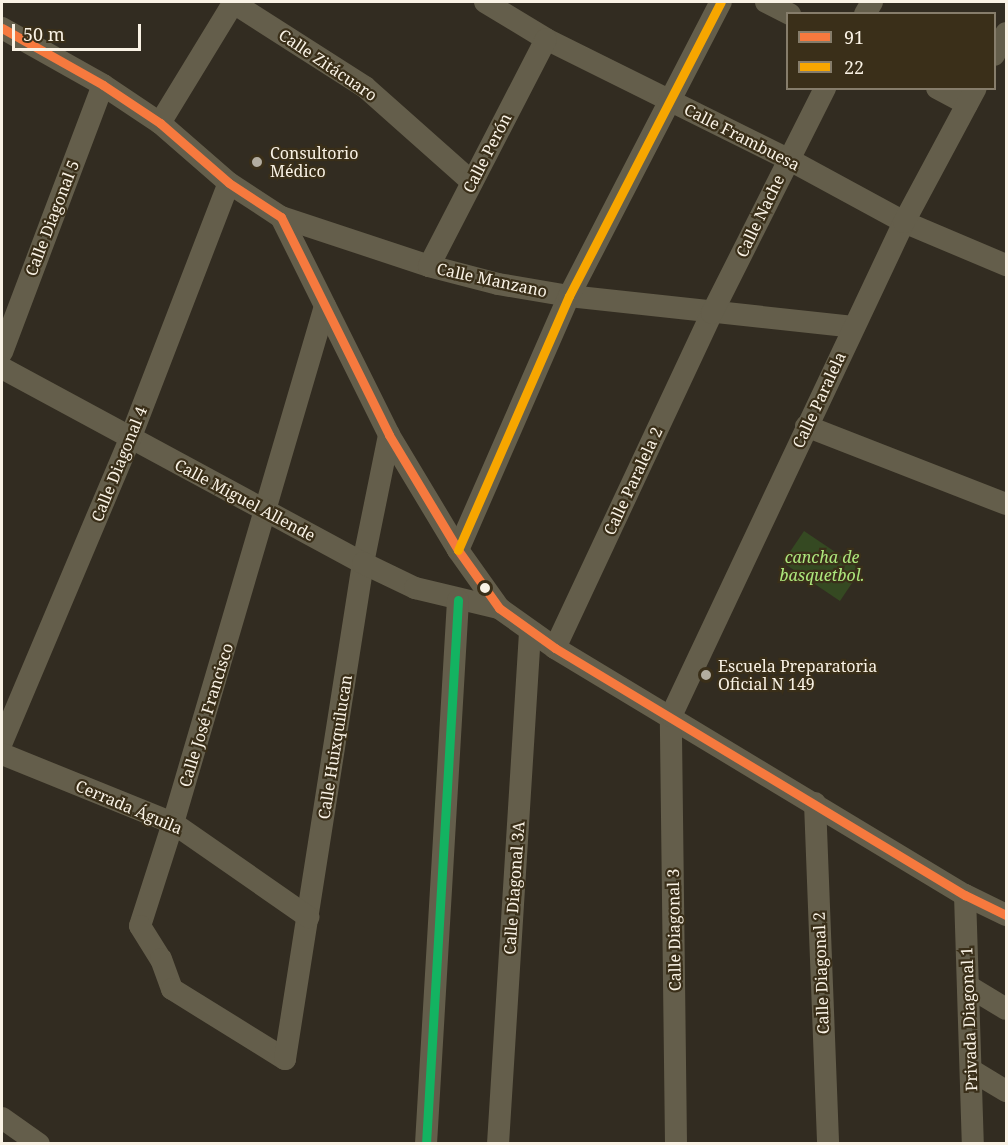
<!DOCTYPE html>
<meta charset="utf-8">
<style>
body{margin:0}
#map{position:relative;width:1008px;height:1145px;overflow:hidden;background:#322c21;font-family:"Noto Serif",serif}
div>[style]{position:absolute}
.green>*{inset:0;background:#354922;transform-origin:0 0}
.minor>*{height:22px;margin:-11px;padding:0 11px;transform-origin:11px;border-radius:11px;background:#645e4b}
.bus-1>*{height:9px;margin:-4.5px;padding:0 4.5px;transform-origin:4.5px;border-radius:4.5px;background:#f6793e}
.bus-2>*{height:9px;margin:-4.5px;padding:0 4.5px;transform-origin:4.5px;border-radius:4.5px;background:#f7a600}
.bus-3>*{height:9px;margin:-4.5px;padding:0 4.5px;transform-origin:4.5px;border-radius:4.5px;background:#13b361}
.dots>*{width:16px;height:16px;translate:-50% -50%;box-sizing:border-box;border:3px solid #3a2f19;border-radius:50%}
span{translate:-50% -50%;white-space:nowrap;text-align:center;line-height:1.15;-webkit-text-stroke:4.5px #3a2f19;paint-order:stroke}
.street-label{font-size:16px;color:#f9f2e5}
.poi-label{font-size:16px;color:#f9f2e5}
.left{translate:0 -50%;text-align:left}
.park-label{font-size:16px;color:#ade77d;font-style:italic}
.frame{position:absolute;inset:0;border:3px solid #f9f2e5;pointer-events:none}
.legend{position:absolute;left:786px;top:12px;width:210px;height:78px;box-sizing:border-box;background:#3a2f19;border:2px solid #867d6b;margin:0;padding:8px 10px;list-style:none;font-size:18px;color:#f9f2e5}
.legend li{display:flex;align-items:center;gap:12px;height:30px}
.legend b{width:30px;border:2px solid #867d6b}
.scale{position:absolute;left:12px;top:24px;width:129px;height:27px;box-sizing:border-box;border:3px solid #f9f2e5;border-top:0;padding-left:8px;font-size:18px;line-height:21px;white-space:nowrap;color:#f9f2e5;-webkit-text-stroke:4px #3a2f19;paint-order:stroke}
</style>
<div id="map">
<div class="green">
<div style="left:804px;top:531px;width:69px;height:38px;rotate:34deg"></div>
</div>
<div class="minor">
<div style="left:232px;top:2px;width:158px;rotate:32.6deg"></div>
<div style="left:365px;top:87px;width:143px;rotate:41.6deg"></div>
<div style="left:485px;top:2px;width:71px;rotate:31.2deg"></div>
<div style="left:546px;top:39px;width:270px;rotate:26.4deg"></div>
<div style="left:788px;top:159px;width:132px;rotate:28.5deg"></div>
<div style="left:904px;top:222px;width:111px;rotate:22.9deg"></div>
<div style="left:766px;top:2px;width:27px;rotate:27deg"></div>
<div style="left:865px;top:14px;width:14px;rotate:-60deg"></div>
<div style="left:2px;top:28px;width:116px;rotate:29.4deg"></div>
<div style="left:103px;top:85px;width:69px;rotate:33.7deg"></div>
<div style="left:160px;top:123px;width:91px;rotate:41deg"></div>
<div style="left:229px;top:183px;width:62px;rotate:33.2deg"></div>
<div style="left:281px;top:217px;width:243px;rotate:63.6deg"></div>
<div style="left:389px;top:435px;width:134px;rotate:59deg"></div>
<div style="left:458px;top:550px;width:71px;rotate:54.7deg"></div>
<div style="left:499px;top:608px;width:69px;rotate:35.5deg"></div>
<div style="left:555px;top:648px;width:479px;rotate:31.1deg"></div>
<div style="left:965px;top:895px;width:46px;rotate:26deg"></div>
<div style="left:994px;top:55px;width:25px;rotate:-61deg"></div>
<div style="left:937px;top:88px;width:34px;rotate:28deg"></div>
<div style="left:160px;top:123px;width:142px;rotate:-58.6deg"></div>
<div style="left:281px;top:217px;width:156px;rotate:18.3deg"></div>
<div style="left:429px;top:266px;width:71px;rotate:14.6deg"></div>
<div style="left:498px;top:284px;width:72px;rotate:9.6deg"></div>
<div style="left:569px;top:296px;width:286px;rotate:6.2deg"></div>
<div style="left:429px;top:266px;width:255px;rotate:-62.7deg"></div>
<div style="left:325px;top:306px;width:539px;rotate:106.38deg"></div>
<div style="left:173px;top:823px;width:108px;rotate:107.8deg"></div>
<div style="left:140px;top:926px;width:39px;rotate:58deg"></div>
<div style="left:161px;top:959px;width:32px;rotate:70deg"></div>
<div style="left:172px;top:989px;width:133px;rotate:31.8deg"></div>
<div style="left:285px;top:1059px;width:502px;rotate:-81.06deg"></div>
<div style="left:363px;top:563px;width:131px;rotate:-78.5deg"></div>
<div style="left:2px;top:352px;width:285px;rotate:-69.3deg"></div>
<div style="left:2px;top:368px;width:410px;rotate:28.4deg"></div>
<div style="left:363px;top:563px;width:58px;rotate:25.7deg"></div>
<div style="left:415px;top:588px;width:86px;rotate:13.4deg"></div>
<div style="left:806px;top:426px;width:215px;rotate:21.3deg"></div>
<div style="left:458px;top:550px;width:277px;rotate:-66.4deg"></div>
<div style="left:569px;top:296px;width:331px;rotate:-62.7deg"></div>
<div style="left:555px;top:648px;width:370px;rotate:-64.9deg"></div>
<div style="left:712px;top:313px;width:252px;rotate:-63.3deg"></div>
<div style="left:2px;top:742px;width:329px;rotate:-67.1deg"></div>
<div style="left:130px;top:439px;width:274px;rotate:-68.9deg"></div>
<div style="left:2px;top:754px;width:184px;rotate:22deg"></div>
<div style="left:173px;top:823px;width:165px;rotate:34.8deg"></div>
<div style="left:815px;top:803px;width:341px;rotate:87.8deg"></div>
<div style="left:965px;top:895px;width:249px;rotate:88.2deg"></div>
<div style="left:968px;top:986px;width:44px;rotate:31.2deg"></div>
<div style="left:971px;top:1070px;width:41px;rotate:31deg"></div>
<div style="left:2px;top:1118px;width:45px;rotate:35.1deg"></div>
<div style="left:426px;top:1144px;width:545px;rotate:-86.63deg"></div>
<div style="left:498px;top:1144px;width:512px;rotate:-86.42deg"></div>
<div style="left:676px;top:1144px;width:428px;rotate:-90.7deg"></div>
<div style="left:671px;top:716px;width:546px;rotate:-64.75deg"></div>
<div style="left:904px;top:222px;width:152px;rotate:-61.8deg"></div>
</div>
<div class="bus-1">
<div style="left:2px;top:28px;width:116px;rotate:29.4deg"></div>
<div style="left:103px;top:85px;width:69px;rotate:33.7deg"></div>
<div style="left:160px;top:123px;width:91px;rotate:41deg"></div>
<div style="left:229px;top:183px;width:62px;rotate:33.2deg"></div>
<div style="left:281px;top:217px;width:243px;rotate:63.6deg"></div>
<div style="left:389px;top:435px;width:134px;rotate:59deg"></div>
<div style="left:458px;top:550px;width:71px;rotate:54.7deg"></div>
<div style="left:499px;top:608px;width:69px;rotate:35.5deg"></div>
<div style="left:555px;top:648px;width:479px;rotate:31.1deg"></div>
<div style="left:965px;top:895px;width:46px;rotate:26deg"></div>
</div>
<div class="bus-2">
<div style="left:458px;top:550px;width:277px;rotate:-66.4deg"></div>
<div style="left:569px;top:296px;width:331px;rotate:-62.7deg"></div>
</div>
<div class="bus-3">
<div style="left:426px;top:1144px;width:545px;rotate:-86.63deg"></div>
</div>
<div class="dots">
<div style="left:257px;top:162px;background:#b3ada0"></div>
<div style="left:485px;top:588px;background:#f9f2e5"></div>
<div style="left:706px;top:675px;background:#b3ada0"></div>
</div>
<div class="street-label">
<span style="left:328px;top:65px;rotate:34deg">Calle Zitácuaro</span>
<span style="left:742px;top:137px;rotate:27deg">Calle Frambuesa</span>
<span style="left:487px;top:153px;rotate:-63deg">Calle Perón</span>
<span style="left:760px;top:216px;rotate:-64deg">Calle Nache</span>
<span style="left:52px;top:218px;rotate:-69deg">Calle Diagonal 5</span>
<span style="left:492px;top:280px;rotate:12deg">Calle Manzano</span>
<span style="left:819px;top:400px;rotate:-65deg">Calle Paralela</span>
<span style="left:119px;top:464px;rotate:-68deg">Calle Diagonal 4</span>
<span style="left:633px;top:481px;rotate:-65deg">Calle Paralela 2</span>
<span style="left:245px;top:500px;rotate:28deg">Calle Miguel Allende</span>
<span style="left:206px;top:715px;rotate:-73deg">Calle José Francisco</span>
<span style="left:335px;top:747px;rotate:-81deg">Calle Huixquilucan</span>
<span style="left:129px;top:807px;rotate:23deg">Cerrada Águila</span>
<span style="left:514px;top:888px;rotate:-86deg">Calle Diagonal 3A</span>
<span style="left:674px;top:930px;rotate:-91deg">Calle Diagonal 3</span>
<span style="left:821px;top:973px;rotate:-92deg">Calle Diagonal 2</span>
<span style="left:969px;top:1019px;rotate:-92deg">Privada Diagonal 1</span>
</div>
<div class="poi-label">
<span class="left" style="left:270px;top:162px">Consultorio<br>Médico</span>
<span class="left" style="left:718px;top:675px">Escuela Preparatoria<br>Oficial N 149</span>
</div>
<div class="park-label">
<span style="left:822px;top:566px">cancha de<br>basquetbol.</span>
</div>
<div class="frame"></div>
<ul class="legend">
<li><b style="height:8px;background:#f6793e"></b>91</li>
<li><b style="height:8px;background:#f7a600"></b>22</li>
</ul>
<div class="scale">50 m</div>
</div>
